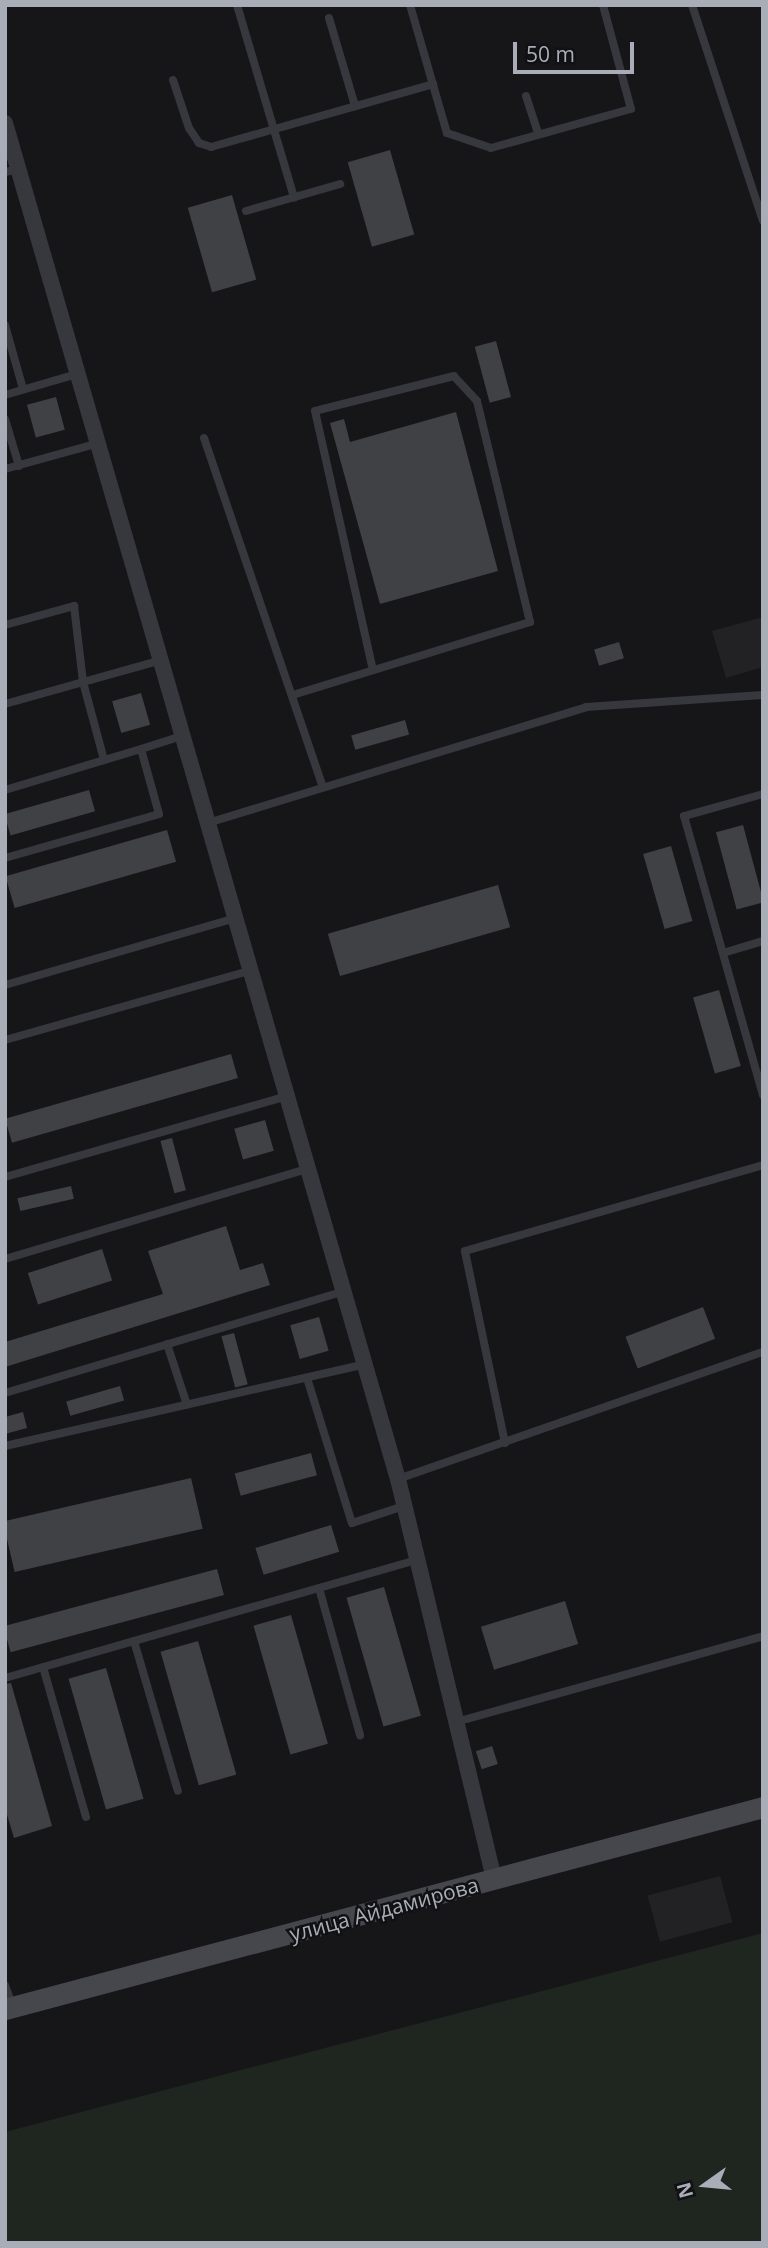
<!DOCTYPE html>
<meta charset="utf-8">
<style>
body{margin:0}
#map{position:relative;width:768px;height:2248px;overflow:hidden;background:#161618;font-family:"Open Sans",sans-serif}
div>[style]{position:absolute}
.built>*{inset:0;background:#222225;transform-origin:0 0}
.green>*{inset:0;background:#1e261f}
.building>*{inset:0;background:#404145;transform-origin:0 0}
.service>*{height:8px;margin:-4px;padding:0 4px;transform-origin:4px;border-radius:4px;background:#37383d}
.minor>*{height:16px;margin:-8px;padding:0 8px;transform-origin:8px;border-radius:8px;background:#37383d}
.secondary>*{height:21px;margin:-10.5px;padding:0 10.5px;transform-origin:10.5px;border-radius:10.5px;background:#45474d}
span{translate:-50% -50%;white-space:nowrap;text-align:center;line-height:1.15;-webkit-text-stroke:5px #111113;paint-order:stroke}
.street-label{font-size:21px;color:#a8adb8}
.frame{position:absolute;inset:0;border:7px solid #a8adb8;pointer-events:none}
.north{position:absolute;left:670px;top:2150px;width:70px;height:70px;-webkit-text-stroke:5px #111113;paint-order:stroke;rotate:255deg;font-size:19px;font-weight:700;line-height:28px;text-align:center;color:#a8adb8}
.north::after{content:'';display:block;margin:auto;width:24px;height:32px;background:#a8adb8;clip-path:polygon(50% 0,100% 100%,50% 72%,0 100%)}
.scale{position:absolute;left:513px;top:42px;width:121px;height:32px;box-sizing:border-box;border:4px solid #a8adb8;border-top:0;padding-left:9px;font-size:21px;line-height:24px;white-space:nowrap;color:#a8adb8;-webkit-text-stroke:5px #111113;paint-order:stroke}
</style>
<div id="map">
<div class="built">
<div style="clip-path:polygon(763px 617px,763px 667px,726px 678px,712px 631px)"></div>
<div style="left:720px;top:1876px;width:48px;height:75px;rotate:75deg"></div>
</div>
<div class="green">
<div style="clip-path:polygon(763px 1933px,763px 2243px,5px 2243px,5px 2132px)"></div>
</div>
<div class="building">
<div style="left:390px;top:150px;width:88px;height:44px;rotate:74deg"></div>
<div style="left:232px;top:195px;width:88px;height:46px;rotate:74deg"></div>
<div style="left:496px;top:341px;width:58px;height:22px;rotate:75deg"></div>
<div style="left:56px;top:397px;width:34px;height:30px;rotate:75deg"></div>
<div style="clip-path:polygon(456px 412px,498px 571px,380px 604px,330px 423px,344px 419px,350px 442px)"></div>
<div style="left:619px;top:642px;width:17px;height:26px;rotate:73deg"></div>
<div style="left:141px;top:693px;width:33px;height:30px;rotate:74deg"></div>
<div style="left:405px;top:720px;width:15px;height:56px;rotate:74deg"></div>
<div style="left:89px;top:790px;width:22px;height:88px;rotate:74deg"></div>
<div style="left:743px;top:825px;width:80px;height:28px;rotate:75deg"></div>
<div style="left:167px;top:830px;width:33px;height:168px;rotate:74deg"></div>
<div style="left:671px;top:846px;width:78px;height:29px;rotate:74deg"></div>
<div style="left:498px;top:885px;width:44px;height:177px;rotate:74deg"></div>
<div style="left:719px;top:990px;width:79px;height:27px;rotate:74deg"></div>
<div style="left:231px;top:1054px;width:25px;height:235px;rotate:74deg"></div>
<div style="left:265px;top:1120px;width:32px;height:32px;rotate:74deg"></div>
<div style="left:172px;top:1138px;width:54px;height:12px;rotate:75deg"></div>
<div style="left:71px;top:1186px;width:13px;height:55px;rotate:77deg"></div>
<div style="clip-path:polygon(226px 1226px,240px 1270px,263px 1263px,270px 1285px,5px 1367px,5px 1342px,163px 1294px,148px 1251px)"></div>
<div style="left:102px;top:1249px;width:33px;height:78px;rotate:72deg"></div>
<div style="left:703px;top:1307px;width:34px;height:83px;rotate:69deg"></div>
<div style="left:319px;top:1317px;width:35px;height:30px;rotate:74deg"></div>
<div style="left:234px;top:1333px;width:53px;height:13px;rotate:75deg"></div>
<div style="left:120px;top:1386px;width:15px;height:56px;rotate:74deg"></div>
<div style="clip-path:polygon(23px 1412px,27px 1428px,5px 1434px,5px 1417px)"></div>
<div style="left:311px;top:1453px;width:23px;height:79px;rotate:75deg"></div>
<div style="left:191px;top:1478px;width:52px;height:193px;rotate:77deg"></div>
<div style="left:331px;top:1525px;width:28px;height:79px;rotate:73deg"></div>
<div style="left:217px;top:1569px;width:27px;height:221px;rotate:75deg"></div>
<div style="left:384px;top:1587px;width:134px;height:39px;rotate:74deg"></div>
<div style="left:565px;top:1601px;width:45px;height:88px;rotate:73deg"></div>
<div style="left:291px;top:1615px;width:134px;height:39px;rotate:74deg"></div>
<div style="left:198px;top:1641px;width:139px;height:39px;rotate:74deg"></div>
<div style="left:106px;top:1668px;width:136px;height:39px;rotate:74deg"></div>
<div style="clip-path:polygon(11px 1683px,52px 1826px,14px 1838px,5px 1808px,5px 1684px)"></div>
<div style="left:492px;top:1746px;width:19px;height:17px;rotate:72deg"></div>
</div>
<div class="service">
<div style="left:237px;top:5px;width:201px;rotate:73.5deg"></div>
<div style="left:410px;top:5px;width:133px;rotate:73.9deg"></div>
<div style="left:447px;top:133px;width:46px;rotate:18.8deg"></div>
<div style="left:491px;top:148px;width:145px;rotate:-15.6deg"></div>
<div style="left:631px;top:109px;width:108px;rotate:-105.1deg"></div>
<div style="left:692px;top:5px;width:227px;rotate:71.8deg"></div>
<div style="left:329px;top:18px;width:92px;rotate:73.5deg"></div>
<div style="left:173px;top:80px;width:51px;rotate:71.6deg"></div>
<div style="left:189px;top:128px;width:18px;rotate:56deg"></div>
<div style="left:199px;top:143px;width:13px;rotate:18deg"></div>
<div style="left:211px;top:147px;width:231px;rotate:-15.8deg"></div>
<div style="left:526px;top:96px;width:40px;rotate:72deg"></div>
<div style="left:5px;top:172px;width:14px;rotate:-12deg"></div>
<div style="left:246px;top:211px;width:98px;rotate:-16deg"></div>
<div style="left:5px;top:325px;width:66px;rotate:74.3deg"></div>
<div style="left:5px;top:395px;width:78px;rotate:-16.3deg"></div>
<div style="left:5px;top:419px;width:49px;rotate:73.4deg"></div>
<div style="left:204px;top:438px;width:369px;rotate:71.2deg"></div>
<div style="left:5px;top:469px;width:98px;rotate:-15.5deg"></div>
<div style="left:5px;top:625px;width:72px;rotate:-15.4deg"></div>
<div style="left:74px;top:606px;width:77px;rotate:83.2deg"></div>
<div style="left:83px;top:682px;width:81px;rotate:74.9deg"></div>
<div style="left:296px;top:694px;width:245px;rotate:-17.1deg"></div>
<div style="left:530px;top:622px;width:227px;rotate:-103.5deg"></div>
<div style="left:477px;top:401px;width:34px;rotate:-133deg"></div>
<div style="left:454px;top:376px;width:143px;rotate:165.9deg"></div>
<div style="left:315px;top:411px;width:261px;rotate:77.4deg"></div>
<div style="left:5px;top:704px;width:163px;rotate:-15.7deg"></div>
<div style="left:5px;top:790px;width:142px;rotate:-16.8deg"></div>
<div style="left:763px;top:794px;width:82px;rotate:164.4deg"></div>
<div style="left:684px;top:816px;width:290px;rotate:74.2deg"></div>
<div style="left:211px;top:822px;width:392px;rotate:-17deg"></div>
<div style="left:586px;top:707px;width:177px;rotate:-3.9deg"></div>
<div style="left:5px;top:858px;width:160px;rotate:-15.9deg"></div>
<div style="left:159px;top:814px;width:67px;rotate:-105.5deg"></div>
<div style="left:141px;top:749px;width:46px;rotate:-17.7deg"></div>
<div style="left:723px;top:953px;width:42px;rotate:-16.7deg"></div>
<div style="left:5px;top:985px;width:241px;rotate:-16.2deg"></div>
<div style="left:5px;top:1040px;width:257px;rotate:-15.8deg"></div>
<div style="left:5px;top:1177px;width:294px;rotate:-16deg"></div>
<div style="left:5px;top:1259px;width:318px;rotate:-16.6deg"></div>
<div style="left:167px;top:1344px;width:64px;rotate:71.8deg"></div>
<div style="left:307px;top:1378px;width:152px;rotate:72.8deg"></div>
<div style="left:352px;top:1523px;width:55px;rotate:-18.1deg"></div>
<div style="left:5px;top:1393px;width:354px;rotate:-16.7deg"></div>
<div style="left:505px;top:1443px;width:196px;rotate:-101.8deg"></div>
<div style="left:465px;top:1251px;width:310px;rotate:-16.1deg"></div>
<div style="left:5px;top:1446px;width:369px;rotate:-12.8deg"></div>
<div style="left:398px;top:1479px;width:386px;rotate:-19.2deg"></div>
<div style="left:319px;top:1588px;width:153px;rotate:74.4deg"></div>
<div style="left:134px;top:1641px;width:156px;rotate:73.7deg"></div>
<div style="left:43px;top:1667px;width:156px;rotate:74deg"></div>
<div style="left:5px;top:1678px;width:429px;rotate:-16deg"></div>
<div style="left:456px;top:1722px;width:319px;rotate:-15.6deg"></div>
<div style="left:5px;top:1985px;width:20px;rotate:70deg"></div>
</div>
<div class="minor">
<div style="left:5px;top:123px;width:1412px;rotate:73.84deg"></div>
<div style="left:398px;top:1479px;width:411px;rotate:76.5deg"></div>
</div>
<div class="secondary">
<div style="left:5px;top:2009px;width:784px;rotate:-14.92deg"></div>
</div>
<div class="street-label">
<span style="left:384px;top:1909px;rotate:-15deg">улица Айдамирова</span>
</div>
<div class="frame"></div>
<div class="north">N</div>
<div class="scale">50 m</div>
</div>
